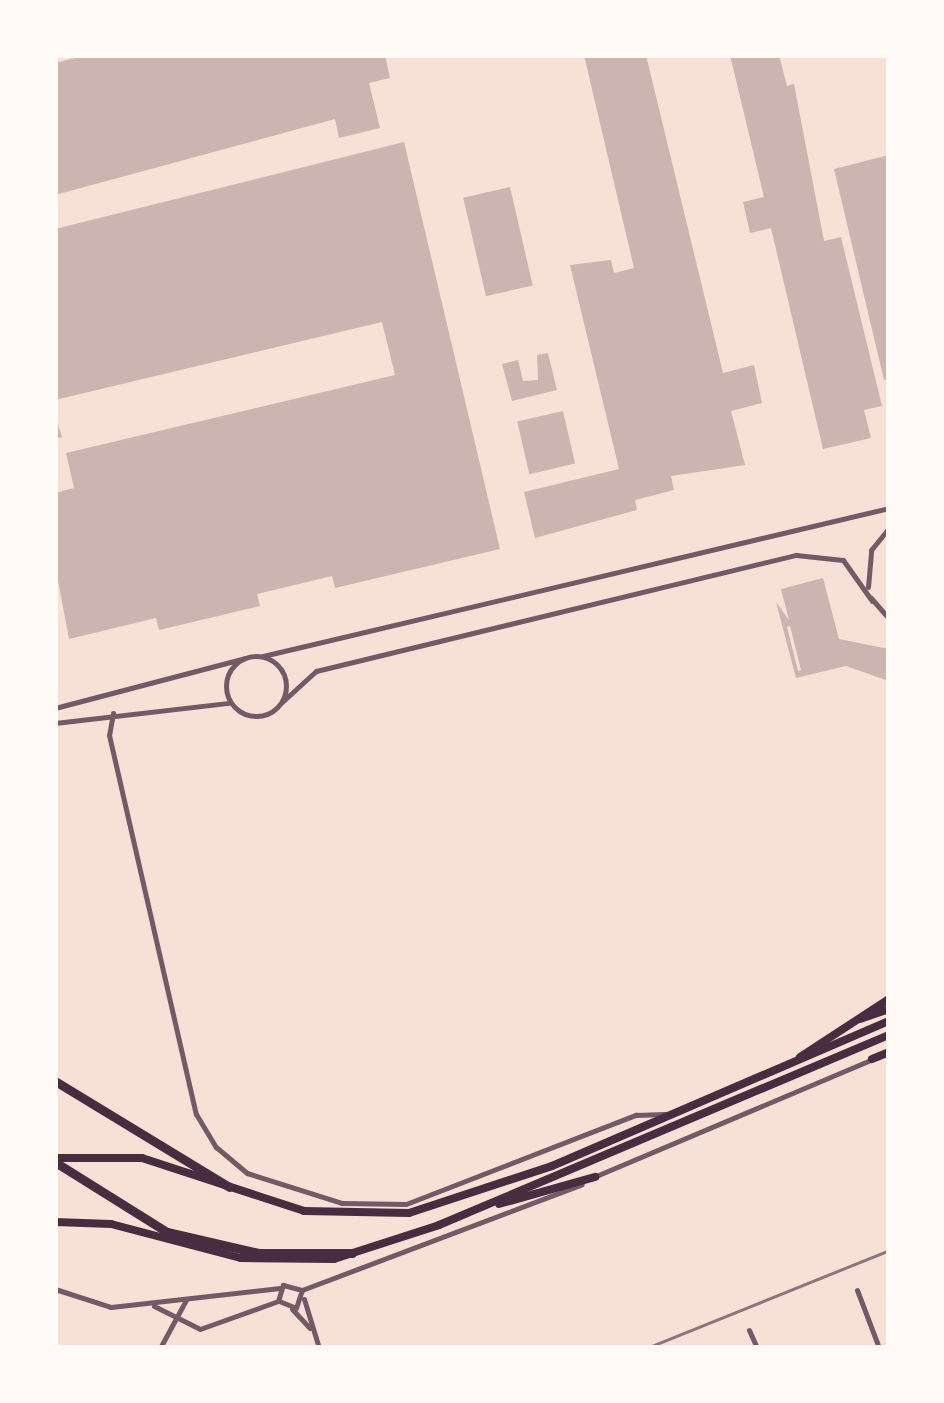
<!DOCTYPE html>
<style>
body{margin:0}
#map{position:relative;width:944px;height:1403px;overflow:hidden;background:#f7e1d7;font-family:"Golos Text",sans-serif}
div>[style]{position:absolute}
.building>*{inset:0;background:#ccb4b1;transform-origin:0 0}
.minor>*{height:5px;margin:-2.5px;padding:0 2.5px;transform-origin:2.5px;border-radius:2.5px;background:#755966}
.minor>.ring{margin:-2.5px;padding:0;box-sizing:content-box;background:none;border:5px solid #755966;border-radius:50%}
.trunk>*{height:8px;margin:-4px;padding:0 4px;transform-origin:4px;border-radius:4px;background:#4a2c40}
.motorway>*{height:9px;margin:-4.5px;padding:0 4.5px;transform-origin:4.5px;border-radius:4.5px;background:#4a2c40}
.rail>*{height:2.5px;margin:-1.25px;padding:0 1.25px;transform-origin:1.25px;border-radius:1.25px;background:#8f747c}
span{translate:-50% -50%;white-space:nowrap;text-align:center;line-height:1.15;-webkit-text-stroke:10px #fffaf5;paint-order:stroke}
.frame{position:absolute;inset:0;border:58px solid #fffaf5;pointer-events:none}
</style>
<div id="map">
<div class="building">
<div style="clip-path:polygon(87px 55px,385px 55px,390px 78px,369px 83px,380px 128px,339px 138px,335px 119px,55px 195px,55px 63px)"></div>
<div style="clip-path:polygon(584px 55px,646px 55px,723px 373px,754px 365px,762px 403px,731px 411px,745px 465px,671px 476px,674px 490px,635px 500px,637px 510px,535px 538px,524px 492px,619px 469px,570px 265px,611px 260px,614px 273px,634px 268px)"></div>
<div style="clip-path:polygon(730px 55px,779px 55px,787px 86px,794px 84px,824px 241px,841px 237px,882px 406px,864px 410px,871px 438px,823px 449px,771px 228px,750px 233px,743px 202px,764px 197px)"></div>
<div style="clip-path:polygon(404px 142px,500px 549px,335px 588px,332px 576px,257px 594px,260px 606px,159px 630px,156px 618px,69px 639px,55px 565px,55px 493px,74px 488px,66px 453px,395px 375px,382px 322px,55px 400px,55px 229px)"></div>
<div style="clip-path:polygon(889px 155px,889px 379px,884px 380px,834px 169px)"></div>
<div style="left:510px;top:187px;width:101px;height:48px;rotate:77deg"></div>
<div style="clip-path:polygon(548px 353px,557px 390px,512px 401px,502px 364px,518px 360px,523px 381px,538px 380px,537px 355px)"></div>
<div style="left:563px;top:411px;width:54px;height:47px;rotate:77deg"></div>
<div style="clip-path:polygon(55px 414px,62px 437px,55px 439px)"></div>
<div style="clip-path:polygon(evenodd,823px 578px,839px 639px,889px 649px,889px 681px,846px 666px,796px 678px,776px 602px,789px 620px,781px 589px,823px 578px,790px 626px,801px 670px,798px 671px,787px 627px,790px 626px)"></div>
</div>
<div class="minor">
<div style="left:868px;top:587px;width:37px;rotate:-85deg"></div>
<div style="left:871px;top:550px;width:28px;rotate:-51deg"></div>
<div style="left:871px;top:598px;width:28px;rotate:49deg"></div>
<div style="left:263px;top:656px;width:643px;rotate:-13.3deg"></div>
<div class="ring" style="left:226px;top:656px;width:55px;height:55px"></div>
<div style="left:282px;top:702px;width:46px;rotate:-42.4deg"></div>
<div style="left:316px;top:671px;width:494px;rotate:-13.6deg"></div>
<div style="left:796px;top:555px;width:47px;rotate:6.1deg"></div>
<div style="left:843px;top:560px;width:50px;rotate:54.7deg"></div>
<div style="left:55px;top:708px;width:196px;rotate:-14.7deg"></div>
<div style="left:113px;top:713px;width:22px;rotate:100deg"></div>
<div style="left:109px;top:735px;width:389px;rotate:77.1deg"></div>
<div style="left:196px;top:1114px;width:39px;rotate:59deg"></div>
<div style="left:216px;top:1147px;width:40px;rotate:40deg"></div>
<div style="left:247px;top:1173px;width:100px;rotate:17.5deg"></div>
<div style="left:342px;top:1203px;width:64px;rotate:0.9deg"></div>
<div style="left:406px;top:1204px;width:247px;rotate:-21.2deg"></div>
<div style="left:636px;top:1115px;width:35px;rotate:-2deg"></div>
<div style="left:55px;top:723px;width:175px;rotate:-6.6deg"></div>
<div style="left:596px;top:1176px;width:298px;rotate:-22.9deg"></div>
<div style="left:55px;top:1289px;width:59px;rotate:17.8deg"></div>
<div style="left:111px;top:1307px;width:170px;rotate:-6.4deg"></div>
<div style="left:302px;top:1290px;width:299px;rotate:-20.7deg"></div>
<div style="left:857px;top:1290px;width:62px;rotate:69.2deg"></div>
<div style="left:304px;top:1299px;width:51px;rotate:73deg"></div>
<div style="left:278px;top:1301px;width:17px;rotate:-73deg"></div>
<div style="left:283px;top:1285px;width:20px;rotate:15deg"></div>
<div style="left:279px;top:1301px;width:18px;rotate:22deg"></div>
<div style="left:296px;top:1308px;width:19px;rotate:-72deg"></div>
<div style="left:154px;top:1306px;width:51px;rotate:26.6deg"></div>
<div style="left:200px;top:1329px;width:83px;rotate:-19.7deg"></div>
<div style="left:292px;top:1309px;width:26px;rotate:47deg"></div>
<div style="left:749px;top:1330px;width:20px;rotate:66deg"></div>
<div style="left:160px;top:1348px;width:55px;rotate:-61.6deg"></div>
</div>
<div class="trunk">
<div style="left:860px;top:1019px;width:31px;rotate:-19deg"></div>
<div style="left:800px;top:1057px;width:106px;rotate:-33.1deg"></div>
<div style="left:872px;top:1059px;width:18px;rotate:-22deg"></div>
<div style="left:55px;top:1158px;width:87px"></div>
<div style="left:142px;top:1158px;width:170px;rotate:18.1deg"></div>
<div style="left:304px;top:1211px;width:105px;rotate:1.1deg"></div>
<div style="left:409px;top:1213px;width:151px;rotate:-18.2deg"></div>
<div style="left:552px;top:1166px;width:367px;rotate:-23.3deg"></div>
<div style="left:499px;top:1204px;width:100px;rotate:-15.7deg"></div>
<div style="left:55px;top:1222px;width:56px;rotate:2deg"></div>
<div style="left:111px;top:1224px;width:134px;rotate:14.7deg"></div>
<div style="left:241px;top:1258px;width:93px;rotate:0.6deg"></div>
<div style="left:334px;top:1259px;width:110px;rotate:-17.9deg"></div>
<div style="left:439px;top:1225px;width:488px;rotate:-22.9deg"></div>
</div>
<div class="motorway">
<div style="left:55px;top:1081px;width:204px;rotate:31.3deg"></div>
<div style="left:55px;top:1162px;width:132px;rotate:32deg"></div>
<div style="left:167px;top:1232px;width:94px;rotate:12.9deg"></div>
<div style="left:259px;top:1253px;width:93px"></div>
</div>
<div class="rail">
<div style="left:647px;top:1348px;width:261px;rotate:-22deg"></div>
</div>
<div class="frame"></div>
</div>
